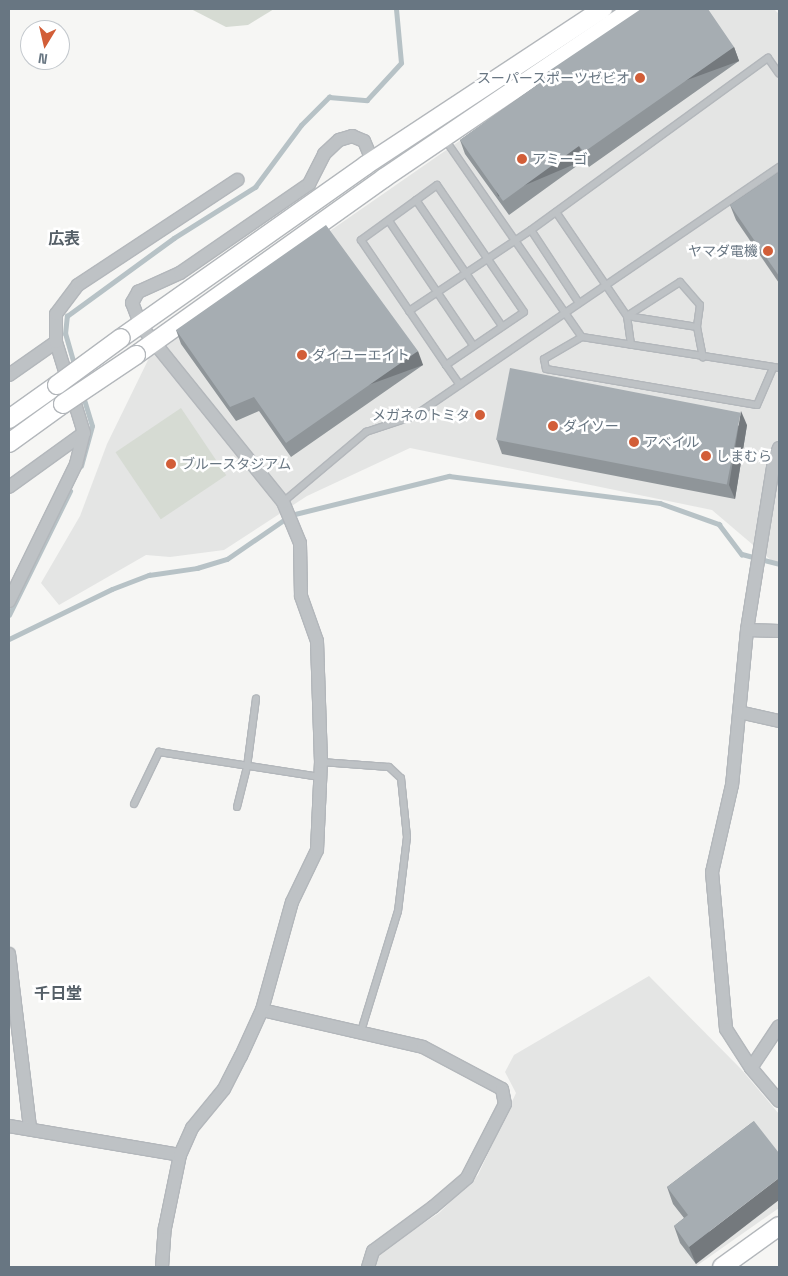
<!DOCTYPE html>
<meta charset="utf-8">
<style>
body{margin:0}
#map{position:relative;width:788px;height:1276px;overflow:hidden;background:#f6f6f4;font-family:"Space Grotesk","Noto Sans JP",sans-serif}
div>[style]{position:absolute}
.built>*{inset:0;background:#e4e5e4}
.green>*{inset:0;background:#d6dbd3;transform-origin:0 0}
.stream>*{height:4.5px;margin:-2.25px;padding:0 2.25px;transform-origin:2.25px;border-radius:2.25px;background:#b7c2c6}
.roads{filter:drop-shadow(1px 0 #b3b7bb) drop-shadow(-1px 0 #b3b7bb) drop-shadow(0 1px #b3b7bb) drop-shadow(0 -1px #b3b7bb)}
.lane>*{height:6px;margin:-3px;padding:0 3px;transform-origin:3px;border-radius:3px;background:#bec2c5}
.street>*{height:12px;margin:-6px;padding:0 6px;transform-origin:6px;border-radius:6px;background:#bec2c5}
.secondary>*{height:18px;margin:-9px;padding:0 9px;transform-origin:9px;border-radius:9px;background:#fff}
.bridges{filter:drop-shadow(1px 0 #b3b7bb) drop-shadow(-1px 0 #b3b7bb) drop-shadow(0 1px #b3b7bb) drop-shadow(0 -1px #b3b7bb)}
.secondary-bridge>*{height:18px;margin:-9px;padding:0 9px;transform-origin:9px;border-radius:9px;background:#fff}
.wall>*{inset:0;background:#8f9599}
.shaded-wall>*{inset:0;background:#74797d;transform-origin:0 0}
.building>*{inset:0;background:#a6adb2;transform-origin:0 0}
.dots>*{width:14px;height:14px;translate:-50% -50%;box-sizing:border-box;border:2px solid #fff;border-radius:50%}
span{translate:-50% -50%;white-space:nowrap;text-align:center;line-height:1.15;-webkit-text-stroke:5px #fff;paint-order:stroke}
.poi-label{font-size:14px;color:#687682}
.right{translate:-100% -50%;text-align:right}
.left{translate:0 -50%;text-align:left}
.quarter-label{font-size:16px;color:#555f67;font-weight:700}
.frame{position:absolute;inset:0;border:10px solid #687682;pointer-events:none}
.north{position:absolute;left:20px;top:20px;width:50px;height:50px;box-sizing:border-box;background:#fff;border:1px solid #c3c8cd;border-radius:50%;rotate:189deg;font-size:14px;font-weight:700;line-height:20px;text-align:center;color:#687682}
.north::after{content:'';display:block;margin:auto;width:18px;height:22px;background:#d25e38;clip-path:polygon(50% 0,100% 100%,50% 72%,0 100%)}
</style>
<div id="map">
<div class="built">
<div style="clip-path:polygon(649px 9px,774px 9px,779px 14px,779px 567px,712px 510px,410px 448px,307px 496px,224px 550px,170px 557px,146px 555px,59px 605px,41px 583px,80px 516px,107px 444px,150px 356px)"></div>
<div style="clip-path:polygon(649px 976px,741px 1069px,779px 1114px,779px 1208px,695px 1267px,376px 1267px,377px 1254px,439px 1213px,478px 1175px,516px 1093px,505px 1072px,514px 1055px)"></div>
</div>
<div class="green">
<div style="clip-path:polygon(191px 9px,274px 9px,248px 25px,226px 27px)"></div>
<div style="left:181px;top:408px;width:81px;height:79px;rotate:56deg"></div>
</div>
<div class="stream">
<div style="left:75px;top:368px;width:35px;rotate:-106deg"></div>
<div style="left:65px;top:334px;width:18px;rotate:-84deg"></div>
<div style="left:67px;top:316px;width:132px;rotate:-36.1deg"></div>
<div style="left:174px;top:238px;width:96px;rotate:-32.2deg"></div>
<div style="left:255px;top:187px;width:77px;rotate:-53.4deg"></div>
<div style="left:301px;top:125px;width:40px;rotate:-45deg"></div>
<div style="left:329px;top:97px;width:38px;rotate:5deg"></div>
<div style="left:367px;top:100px;width:50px;rotate:-47.4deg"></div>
<div style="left:401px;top:63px;width:54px;rotate:-95.3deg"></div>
<div style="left:81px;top:466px;width:41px;rotate:-74.6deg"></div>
<div style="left:92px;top:426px;width:30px;rotate:-107deg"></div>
<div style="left:9px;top:615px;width:138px;rotate:-63.8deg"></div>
<div style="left:9px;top:639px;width:114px;rotate:-25.9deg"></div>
<div style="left:112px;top:589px;width:40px;rotate:-21deg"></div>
<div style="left:149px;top:575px;width:49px;rotate:-8.3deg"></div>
<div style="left:197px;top:568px;width:31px;rotate:-17deg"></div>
<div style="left:227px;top:559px;width:78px;rotate:-34.5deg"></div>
<div style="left:291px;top:515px;width:163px;rotate:-13.9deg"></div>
<div style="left:449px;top:476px;width:213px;rotate:7.3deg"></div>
<div style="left:660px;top:503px;width:63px;rotate:19.6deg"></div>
<div style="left:719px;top:524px;width:38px;rotate:53deg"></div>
<div style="left:742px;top:554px;width:38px;rotate:15deg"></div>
</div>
<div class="roads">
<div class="lane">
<div style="left:444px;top:138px;width:242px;rotate:55.3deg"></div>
<div style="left:582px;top:337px;width:199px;rotate:8.9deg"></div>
<div style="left:416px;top:200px;width:153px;rotate:55.7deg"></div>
<div style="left:556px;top:212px;width:126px;rotate:55.7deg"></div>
<div style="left:627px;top:316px;width:29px;rotate:82deg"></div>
<div style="left:389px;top:221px;width:150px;rotate:55.9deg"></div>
<div style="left:579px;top:303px;width:87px;rotate:-123.3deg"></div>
<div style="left:531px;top:230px;width:293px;rotate:-36deg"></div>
<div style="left:768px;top:58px;width:19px;rotate:55deg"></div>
<div style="left:409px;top:311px;width:146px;rotate:-33.6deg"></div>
<div style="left:627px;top:316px;width:63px;rotate:-32.7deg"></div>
<div style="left:680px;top:282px;width:30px;rotate:49deg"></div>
<div style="left:700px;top:305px;width:22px;rotate:98deg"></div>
<div style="left:627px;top:316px;width:71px;rotate:8.9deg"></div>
<div style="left:697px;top:327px;width:31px;rotate:79deg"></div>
<div style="left:582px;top:337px;width:44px;rotate:149.9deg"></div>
<div style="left:544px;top:359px;width:10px;rotate:79deg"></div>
<div style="left:546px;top:369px;width:214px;rotate:9.7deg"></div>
<div style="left:757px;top:405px;width:40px;rotate:-66.6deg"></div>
<div style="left:446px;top:365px;width:94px;rotate:-34.2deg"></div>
<div style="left:524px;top:312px;width:154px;rotate:-124.4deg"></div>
<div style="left:437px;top:185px;width:94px;rotate:144.1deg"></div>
<div style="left:361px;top:240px;width:151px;rotate:55.8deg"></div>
<div style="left:446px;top:365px;width:24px;rotate:55deg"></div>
<div style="left:283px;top:502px;width:109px;rotate:-40.1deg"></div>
<div style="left:366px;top:432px;width:51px;rotate:-18.4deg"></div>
<div style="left:414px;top:416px;width:442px;rotate:-34.3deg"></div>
<div style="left:321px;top:762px;width:68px;rotate:4.2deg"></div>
<div style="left:389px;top:767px;width:16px;rotate:43deg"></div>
<div style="left:401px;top:778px;width:59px;rotate:84.2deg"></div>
<div style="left:407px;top:837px;width:75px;rotate:96.9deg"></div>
<div style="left:398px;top:911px;width:126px;rotate:107.1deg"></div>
<div style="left:134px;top:804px;width:58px;rotate:-64.3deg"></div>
<div style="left:159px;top:752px;width:163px;rotate:8.8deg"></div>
<div style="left:237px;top:807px;width:41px;rotate:-76deg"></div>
<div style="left:247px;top:767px;width:69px;rotate:-82.5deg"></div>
</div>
<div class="street">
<div style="left:9px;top:375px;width:57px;rotate:-35.1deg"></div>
<div style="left:779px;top:448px;width:14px;rotate:111deg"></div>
<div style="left:774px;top:461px;width:171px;rotate:99.1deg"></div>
<div style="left:747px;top:630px;width:156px;rotate:95.5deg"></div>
<div style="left:732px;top:785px;width:89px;rotate:102.9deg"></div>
<div style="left:712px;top:872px;width:158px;rotate:84.9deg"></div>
<div style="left:726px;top:1029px;width:46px;rotate:57.3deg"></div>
<div style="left:751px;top:1068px;width:43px;rotate:49.7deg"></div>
<div style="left:9px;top:487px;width:92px;rotate:-35.8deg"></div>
<div style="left:9px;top:601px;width:153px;rotate:-63.9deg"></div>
<div style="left:76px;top:464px;width:32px;rotate:-76deg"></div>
<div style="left:84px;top:433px;width:95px;rotate:-107.1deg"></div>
<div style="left:56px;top:342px;width:28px;rotate:-90deg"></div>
<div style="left:56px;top:314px;width:36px;rotate:-53deg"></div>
<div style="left:78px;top:285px;width:191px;rotate:-33.4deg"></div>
<div style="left:747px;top:630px;width:32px;rotate:2deg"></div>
<div style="left:739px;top:712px;width:41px;rotate:12.7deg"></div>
<div style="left:9px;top:954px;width:175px;rotate:83.1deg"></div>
<div style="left:262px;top:1010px;width:165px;rotate:12.9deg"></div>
<div style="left:423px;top:1047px;width:89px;rotate:28deg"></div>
<div style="left:502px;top:1089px;width:15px;rotate:79deg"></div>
<div style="left:505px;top:1104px;width:83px;rotate:117.2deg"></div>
<div style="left:467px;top:1178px;width:45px;rotate:139.5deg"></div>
<div style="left:433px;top:1207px;width:74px;rotate:143.7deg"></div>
<div style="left:373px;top:1251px;width:17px;rotate:107deg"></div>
<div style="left:751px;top:1068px;width:50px;rotate:-56.3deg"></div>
<div style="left:9px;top:1126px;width:173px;rotate:9.6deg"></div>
<div style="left:162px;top:1267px;width:39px;rotate:-86deg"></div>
<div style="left:165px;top:1228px;width:75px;rotate:-78.4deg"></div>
<div style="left:180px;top:1155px;width:30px;rotate:-66deg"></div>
<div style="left:192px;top:1128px;width:50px;rotate:-50.6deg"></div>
<div style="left:224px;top:1089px;width:37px;rotate:-63deg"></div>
<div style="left:241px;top:1056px;width:51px;rotate:-65.5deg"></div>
<div style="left:262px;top:1010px;width:112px;rotate:-74.5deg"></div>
<div style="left:292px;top:902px;width:58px;rotate:-64.3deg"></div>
<div style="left:317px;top:850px;width:88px;rotate:-87.4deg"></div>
<div style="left:321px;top:762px;width:121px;rotate:-91.9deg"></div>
<div style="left:317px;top:641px;width:48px;rotate:-109.6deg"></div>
<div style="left:301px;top:596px;width:53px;rotate:-91.1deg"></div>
<div style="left:300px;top:543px;width:44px;rotate:-112.5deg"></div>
<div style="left:283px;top:502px;width:226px;rotate:-128.9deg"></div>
<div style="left:141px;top:326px;width:25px;rotate:-111deg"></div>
<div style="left:132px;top:303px;width:13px;rotate:-61deg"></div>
<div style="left:138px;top:292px;width:46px;rotate:-24.3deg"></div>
<div style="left:180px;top:273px;width:157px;rotate:-34.6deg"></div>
<div style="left:309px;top:184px;width:34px;rotate:-63deg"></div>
<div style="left:324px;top:154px;width:21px;rotate:-43deg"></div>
<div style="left:339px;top:140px;width:14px;rotate:-17deg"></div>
<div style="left:352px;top:136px;width:13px;rotate:23deg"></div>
<div style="left:364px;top:141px;width:15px;rotate:67deg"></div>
<div style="left:370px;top:155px;width:11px;rotate:112deg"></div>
</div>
<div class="secondary">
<div style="left:121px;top:338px;width:300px;rotate:-35.2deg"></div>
<div style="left:366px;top:165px;width:284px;rotate:-33.4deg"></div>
<div style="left:136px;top:355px;width:305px;rotate:-35.5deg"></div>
<div style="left:384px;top:178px;width:302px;rotate:-34.1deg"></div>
<div style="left:9px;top:419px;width:59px;rotate:-35.3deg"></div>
<div style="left:9px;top:443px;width:67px;rotate:-35.8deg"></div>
<div style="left:722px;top:1267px;width:70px;rotate:-35.7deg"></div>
</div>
</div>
<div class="bridges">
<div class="secondary-bridge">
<div style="left:57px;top:385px;width:79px;rotate:-36.3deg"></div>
<div style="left:63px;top:404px;width:88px;rotate:-33.9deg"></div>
</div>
</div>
<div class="wall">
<div style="clip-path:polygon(734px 47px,739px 61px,589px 167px,585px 160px,509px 215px,465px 154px,460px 140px,536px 86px,534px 81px)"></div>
<div style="clip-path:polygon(779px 172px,779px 283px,736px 220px,730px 205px)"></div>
<div style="clip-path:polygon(176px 330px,423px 365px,291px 457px,259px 411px,236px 421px,181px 344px)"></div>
<div style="clip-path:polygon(747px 425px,735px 499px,502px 454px,497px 440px)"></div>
<div style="clip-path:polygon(754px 1121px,696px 1264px,680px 1243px,674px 1226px,684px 1218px,673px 1204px,667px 1187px)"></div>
</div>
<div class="shaded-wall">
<div style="left:734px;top:47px;width:15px;height:183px;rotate:70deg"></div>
<div style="left:579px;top:146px;width:15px;height:94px;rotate:67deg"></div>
<div style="left:418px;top:351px;width:15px;height:161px;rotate:70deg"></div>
<div style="clip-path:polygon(741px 411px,747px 425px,735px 499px,729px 485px)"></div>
<div style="clip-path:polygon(779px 1178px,779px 1200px,696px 1264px,689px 1247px)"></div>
</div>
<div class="building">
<div style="clip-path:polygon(641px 9px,708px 9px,734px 47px,584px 152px,579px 146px,503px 201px,460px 140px,537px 85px,534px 81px)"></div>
<div style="clip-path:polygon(779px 172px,779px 276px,730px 205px)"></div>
<div style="clip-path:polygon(326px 225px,418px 351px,286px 443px,254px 397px,230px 407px,176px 330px)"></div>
<div style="left:510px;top:368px;width:235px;height:73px;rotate:11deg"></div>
<div style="clip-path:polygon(754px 1121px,779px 1153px,779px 1178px,689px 1247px,674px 1226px,688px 1215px,667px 1187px)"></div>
</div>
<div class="dots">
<div style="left:640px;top:78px;background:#d25e38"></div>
<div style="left:522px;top:159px;background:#d25e38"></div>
<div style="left:768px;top:251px;background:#d25e38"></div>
<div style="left:302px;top:355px;background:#d25e38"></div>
<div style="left:480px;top:415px;background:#d25e38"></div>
<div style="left:553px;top:426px;background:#d25e38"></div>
<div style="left:634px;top:442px;background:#d25e38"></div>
<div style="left:706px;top:456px;background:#d25e38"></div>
<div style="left:171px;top:464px;background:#d25e38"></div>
</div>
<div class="poi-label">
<span class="right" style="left:630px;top:78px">スーパースポーツゼビオ</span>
<span class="left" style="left:532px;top:159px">アミーゴ</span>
<span class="right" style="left:758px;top:251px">ヤマダ電機</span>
<span class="left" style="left:312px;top:355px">ダイユーエイト</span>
<span class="right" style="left:470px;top:415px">メガネのトミタ</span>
<span class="left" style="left:563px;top:426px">ダイソー</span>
<span class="left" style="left:644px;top:442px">アベイル</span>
<span class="left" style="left:716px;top:456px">しまむら</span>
<span class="left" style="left:181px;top:464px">ブルースタジアム</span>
</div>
<div class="quarter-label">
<span style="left:64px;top:239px">広表</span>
<span style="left:58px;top:994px">千日堂</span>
</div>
<div class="frame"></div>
<div class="north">N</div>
</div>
